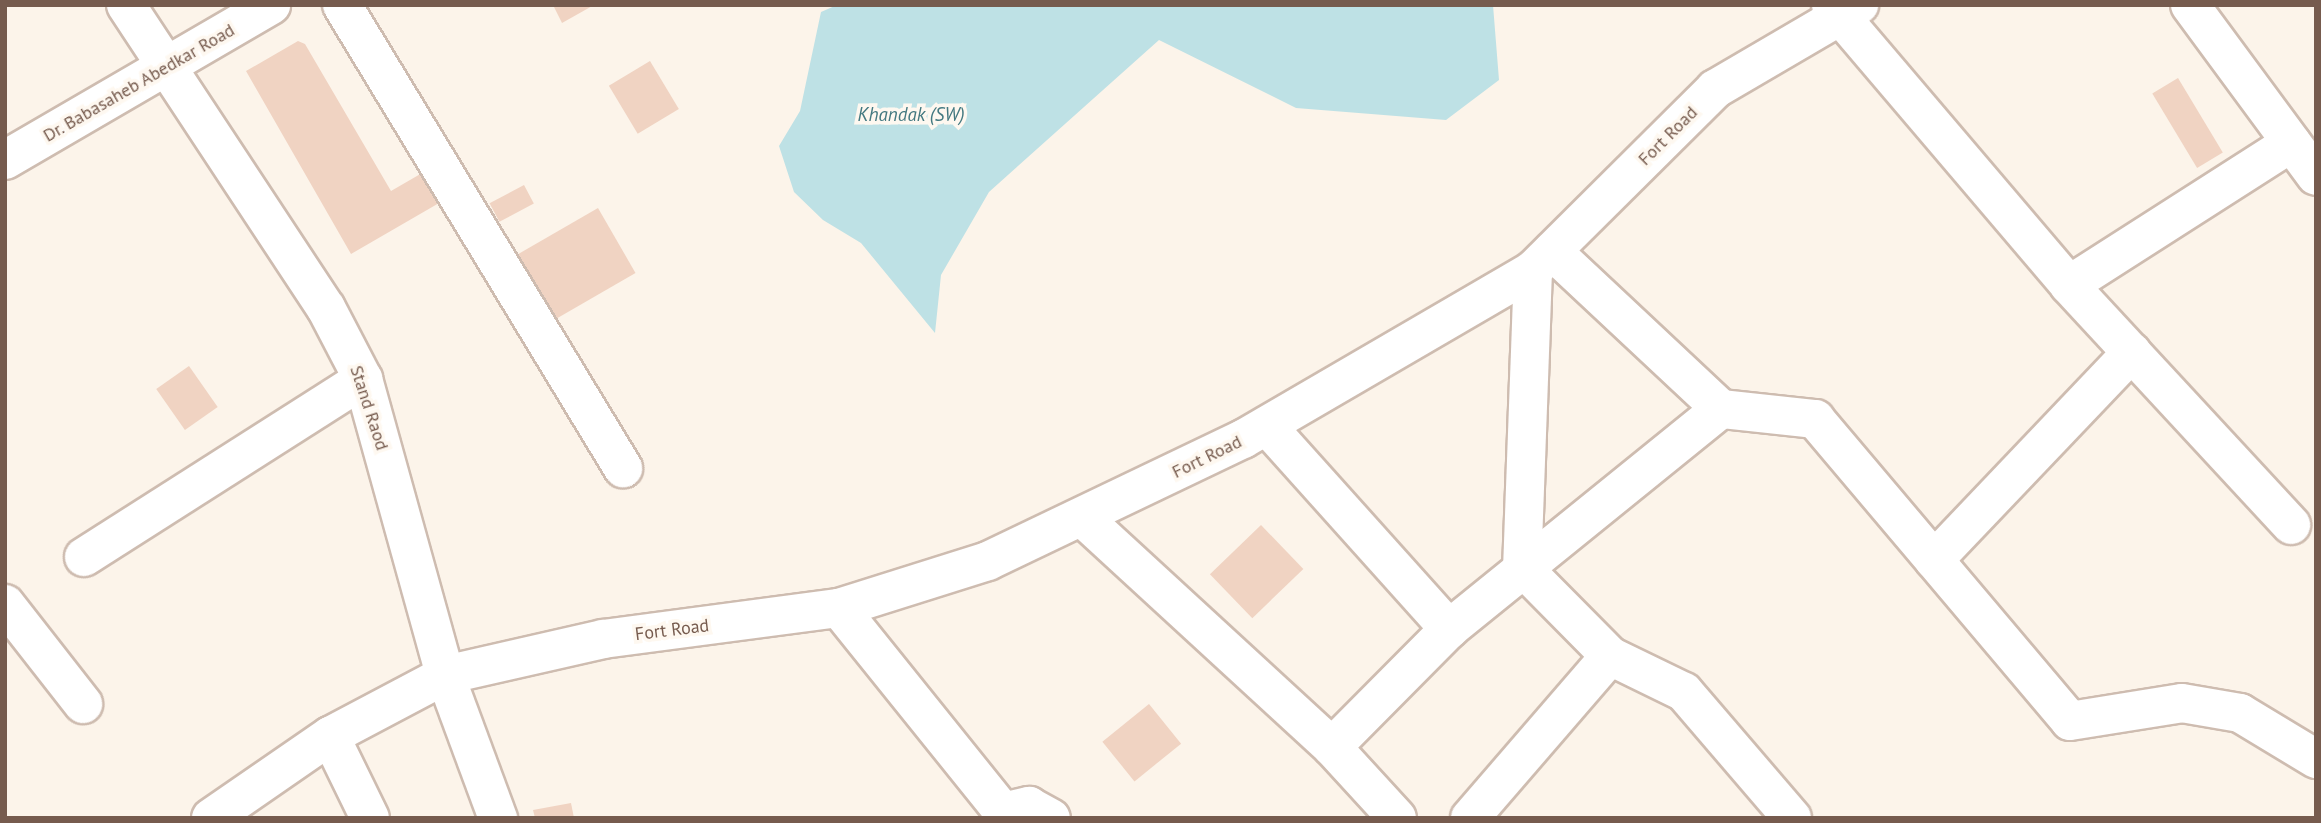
<!DOCTYPE html>
<style>
body{margin:0}
#map{position:relative;width:2321px;height:823px;overflow:hidden;background:#fcf4ea;font-family:"PT Sans",sans-serif}
div>[style]{position:absolute}
.water>*{inset:0;background:#bee1e5}
.building>*{inset:0;background:#f0d3c2;transform-origin:0 0}
.roads{filter:drop-shadow(2px 0 #cebcb0) drop-shadow(-2px 0 #cebcb0) drop-shadow(0 2px #cebcb0) drop-shadow(0 -2px #cebcb0)}
.minor>*{height:38px;margin:-19px;padding:0 19px;transform-origin:19px;border-radius:19px;background:#fff}
.tertiary>*{height:38px;margin:-19px;padding:0 19px;transform-origin:19px;border-radius:19px;background:#fff}
span{translate:-50% -50%;white-space:nowrap;text-align:center;line-height:1.15;-webkit-text-stroke:7px #fef8f0;paint-order:stroke}
.street-label{font-size:18px;color:#765b4e}
.water-label{font-size:19px;color:#447981;font-style:italic}
.frame{position:absolute;inset:0;border:7px solid #765b4e;pointer-events:none}
</style>
<div id="map">
<div class="water">
<div style="clip-path:polygon(837px 5px,1493px 5px,1499px 80px,1446px 120px,1296px 108px,1159px 40px,989px 192px,941px 275px,935px 333px,861px 243px,823px 220px,794px 192px,779px 146px,800px 111px,821px 12px)"></div>
</div>
<div class="building">
<div style="clip-path:polygon(553px 5px,594px 5px,562px 23px)"></div>
<div style="clip-path:polygon(298px 41px,305px 44px,391px 191px,429px 169px,446px 199px,351px 254px,246px 71px)"></div>
<div style="left:650px;top:61px;width:56px;height:48px;rotate:59deg"></div>
<div style="left:2178px;top:78px;width:87px;height:30px;rotate:59deg"></div>
<div style="left:524px;top:185px;width:21px;height:39px;rotate:62deg"></div>
<div style="left:598px;top:208px;width:75px;height:101px;rotate:60deg"></div>
<div style="left:189px;top:366px;width:50px;height:40px;rotate:55deg"></div>
<div style="left:1261px;top:525px;width:61px;height:71px;rotate:46deg"></div>
<div style="left:1149px;top:704px;width:51px;height:60px;rotate:51deg"></div>
<div style="clip-path:polygon(571px 803px,574px 818px,535px 818px,533px 810px)"></div>
</div>
<div class="roads">
<div class="minor">
<div style="left:342px;top:5px;width:542px;rotate:58.75deg"></div>
<div style="left:1831px;top:5px;width:367px;rotate:49.6deg"></div>
<div style="left:2069px;top:285px;width:327px;rotate:47.2deg"></div>
<div style="left:2190px;top:5px;width:212px;rotate:53.6deg"></div>
<div style="left:5px;top:160px;width:308px;rotate:-30.2deg"></div>
<div style="left:1533px;top:270px;width:297px;rotate:92.1deg"></div>
<div style="left:1522px;top:567px;width:125px;rotate:45.3deg"></div>
<div style="left:1610px;top:656px;width:82px;rotate:25.9deg"></div>
<div style="left:1684px;top:692px;width:166px;rotate:49.4deg"></div>
<div style="left:2069px;top:285px;width:264px;rotate:-32.6deg"></div>
<div style="left:1721px;top:409px;width:95px;rotate:6.1deg"></div>
<div style="left:1815px;top:419px;width:395px;rotate:49.8deg"></div>
<div style="left:2070px;top:721px;width:113px;rotate:-9.1deg"></div>
<div style="left:2182px;top:703px;width:59px;rotate:9.8deg"></div>
<div style="left:2240px;top:713px;width:89px;rotate:31.2deg"></div>
<div style="left:1267px;top:426px;width:273px;rotate:48.1deg"></div>
<div style="left:1082px;top:517px;width:340px;rotate:42.6deg"></div>
<div style="left:1332px;top:747px;width:96px;rotate:47.5deg"></div>
<div style="left:84px;top:557px;width:331px;rotate:-32.5deg"></div>
<div style="left:1934px;top:560px;width:287px;rotate:-46.4deg"></div>
<div style="left:5px;top:604px;width:127px;rotate:52deg"></div>
<div style="left:839px;top:608px;width:270px;rotate:51.2deg"></div>
<div style="left:330px;top:736px;width:91px;rotate:64deg"></div>
<div style="left:1332px;top:747px;width:166px;rotate:-45.2deg"></div>
<div style="left:1449px;top:629px;width:350px;rotate:-39deg"></div>
<div style="left:1721px;top:409px;width:231px;rotate:-136.9deg"></div>
<div style="left:1007px;top:811px;width:23px;rotate:-13deg"></div>
<div style="left:1029px;top:806px;width:25px;rotate:29deg"></div>
<div style="left:211px;top:818px;width:145px;rotate:-34.6deg"></div>
<div style="left:330px;top:736px;width:130px;rotate:-27.9deg"></div>
<div style="left:445px;top:675px;width:162px;rotate:-12.8deg"></div>
<div style="left:603px;top:639px;width:238px;rotate:-7.5deg"></div>
<div style="left:839px;top:608px;width:156px;rotate:-17.5deg"></div>
<div style="left:988px;top:561px;width:283px;rotate:-25.6deg"></div>
<div style="left:1243px;top:439px;width:336px;rotate:-30.2deg"></div>
<div style="left:1533px;top:270px;width:257px;rotate:-44.8deg"></div>
<div style="left:1715px;top:89px;width:167px;rotate:-30.3deg"></div>
<div style="left:1470px;top:818px;width:214px;rotate:-49.2deg"></div>
</div>
<div class="tertiary">
<div style="left:126px;top:5px;width:363px;rotate:56.6deg"></div>
<div style="left:326px;top:308px;width:80px;rotate:62.5deg"></div>
<div style="left:363px;top:379px;width:307px;rotate:74.5deg"></div>
<div style="left:445px;top:675px;width:153px;rotate:69.7deg"></div>
</div>
</div>
<div class="street-label">
<span style="left:139px;top:83px;rotate:-30deg">Dr. Babasaheb Abedkar Road</span>
<span style="left:1668px;top:136px;rotate:-45deg">Fort Road</span>
<span style="left:369px;top:408px;rotate:72deg">Stand Raod</span>
<span style="left:1207px;top:457px;rotate:-26deg">Fort Road</span>
<span style="left:672px;top:630px;rotate:-7deg">Fort Road</span>
</div>
<div class="water-label">
<span style="left:911px;top:115px">Khandak (SW)</span>
</div>
<div class="frame"></div>
</div>
